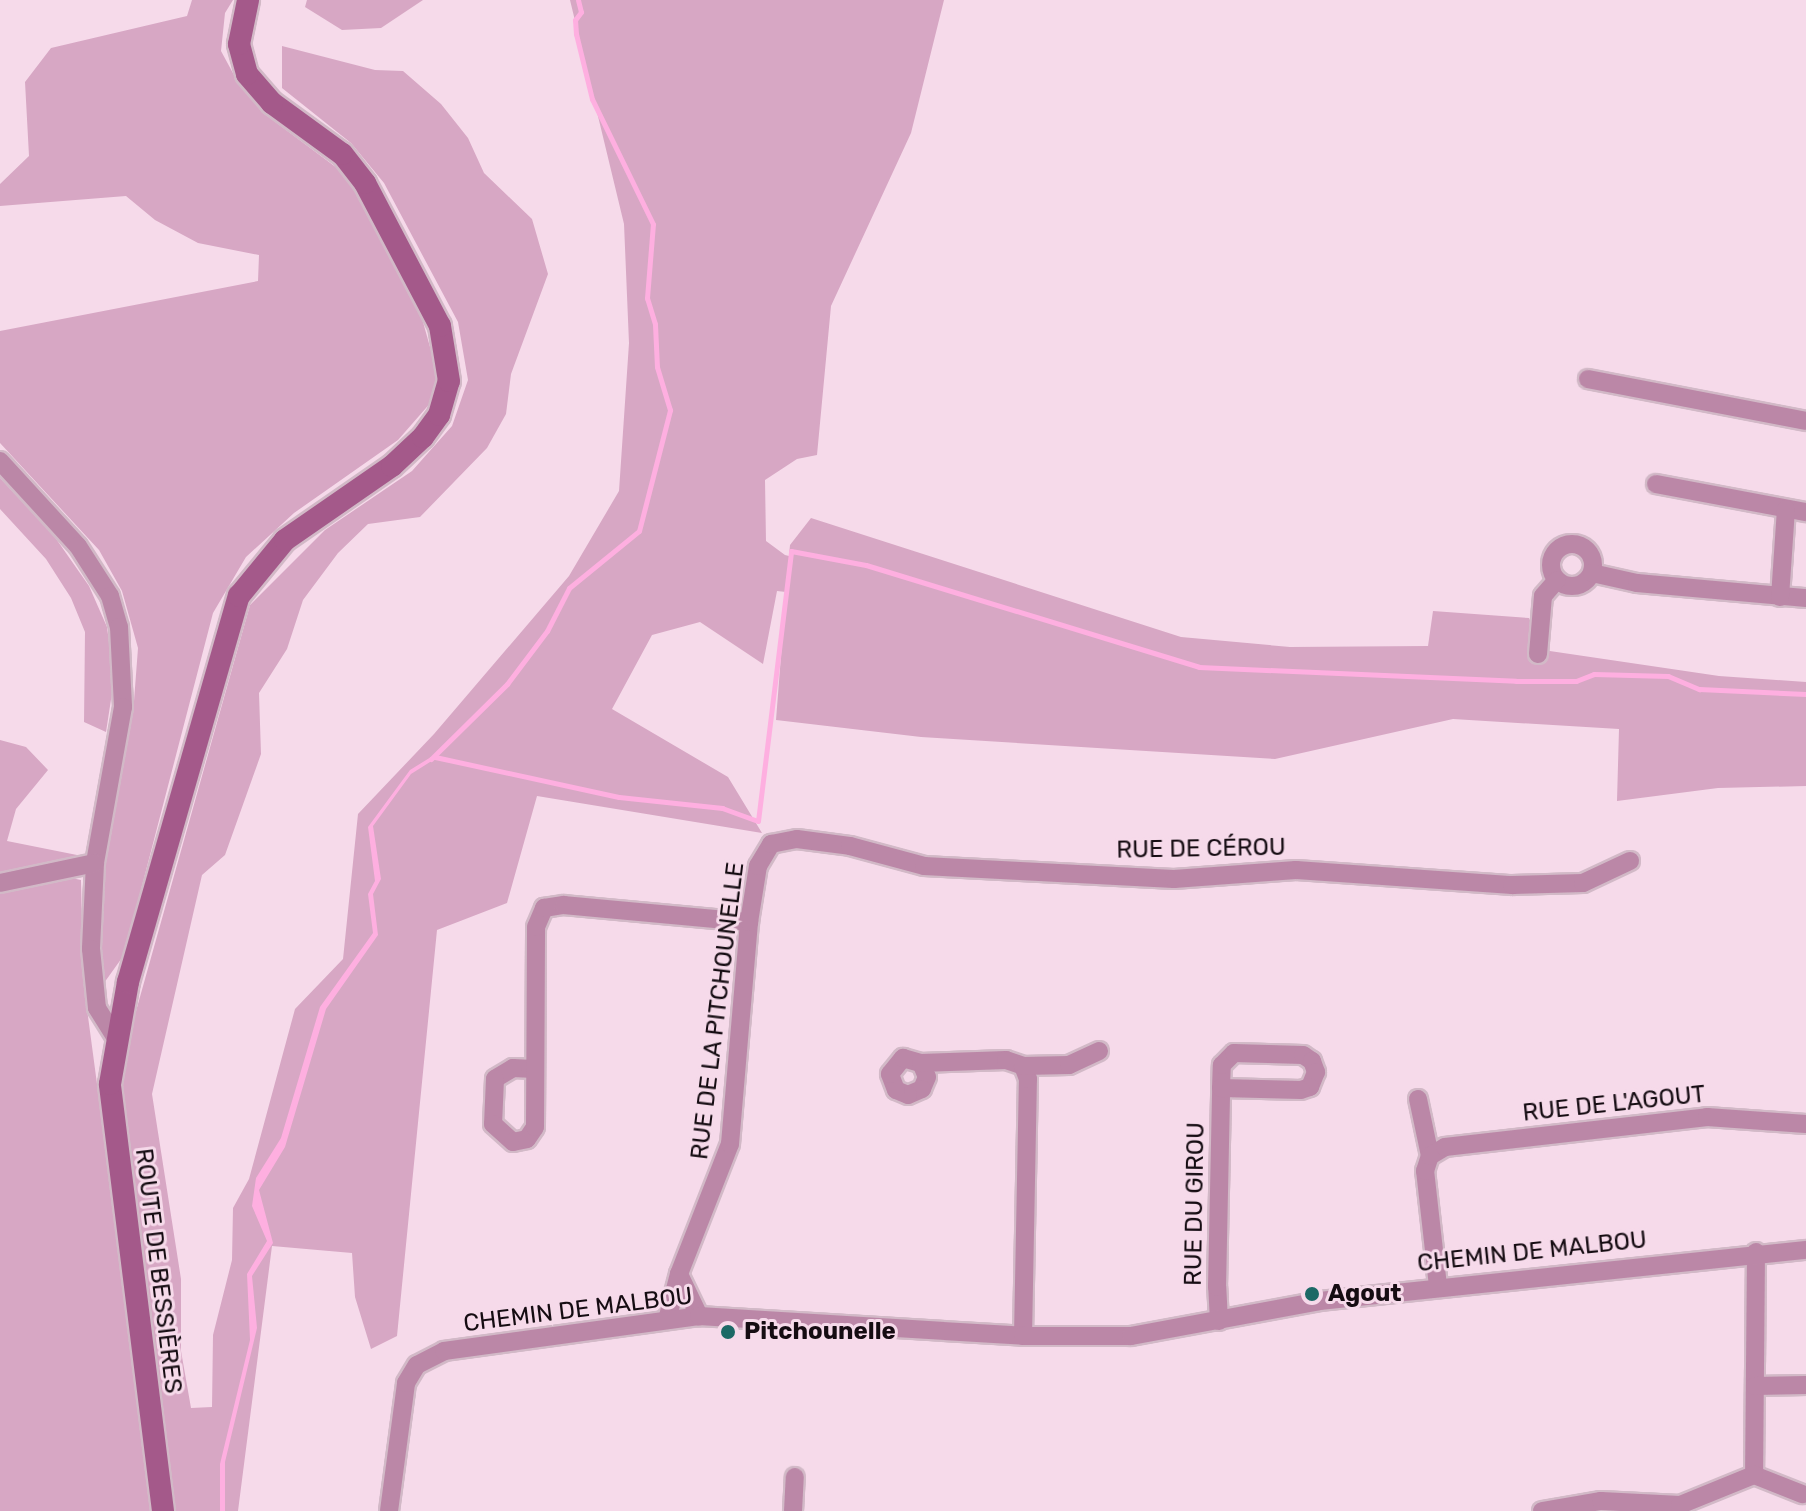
<!DOCTYPE html>
<meta charset="utf-8">
<style>
body{margin:0}
#map{position:relative;width:1806px;height:1511px;overflow:hidden;background:#f6daea;font-family:Rubik,sans-serif}
div>[style]{position:absolute}
.green>*{inset:0;background:#d7a7c4}
.water>*{inset:0;background:#feafe0}
.stream>*{height:5px;margin:-2.5px;padding:0 2.5px;transform-origin:2.5px;border-radius:2.5px;background:#feafe0}
.roads{filter:drop-shadow(2px 0 #d2b9c7) drop-shadow(-2px 0 #d2b9c7) drop-shadow(0 2px #d2b9c7) drop-shadow(0 -2px #d2b9c7)}
.minor>*{height:18px;margin:-9px;padding:0 9px;transform-origin:9px;border-radius:9px;background:#bb87a7}
.minor>.ring{margin:-9px;padding:0;box-sizing:content-box;background:none;border:18px solid #bb87a7;border-radius:50%}
.secondary>*{height:22px;margin:-11px;padding:0 11px;transform-origin:11px;border-radius:11px;background:#a4598a}
.dots>*{width:22px;height:22px;translate:-50% -50%;box-sizing:border-box;border:4px solid #f6daea;border-radius:50%}
span{translate:-50% -50%;white-space:nowrap;text-align:center;line-height:1.15;-webkit-text-stroke:6px #f6daea;paint-order:stroke}
.street-label{font-size:24px;color:#150c12}
.poi-label{font-size:24px;color:#150c12;font-weight:700}
.left{translate:0 -50%;text-align:left}
</style>
<div id="map">
<div class="green">
<div style="clip-path:polygon(192px 0,233px 0,225px 13px,221px 51px,234px 75px,262px 112px,345px 174px,416px 297px,437px 372px,433px 400px,398px 440px,294px 513px,246px 557px,213px 613px,124px 955px,104px 983px,96px 933px,101px 860px,134px 701px,138px 648px,122px 591px,99px 550px,0 443px,0 331px,258px 281px,259px 255px,198px 243px,155px 220px,126px 196px,0 206px,0 184px,29px 156px,25px 82px,51px 48px,187px 16px)"></div>
<div style="clip-path:polygon(307px 0,423px 0,381px 28px,342px 30px,305px 7px)"></div>
<div style="clip-path:polygon(570px 0,944px 0,911px 133px,831px 306px,817px 455px,797px 459px,765px 480px,766px 541px,785px 555px,789px 556px,790px 545px,811px 518px,1181px 637px,1290px 647px,1428px 646px,1433px 611px,1529px 618px,1543px 650px,1719px 676px,1806px 682px,1806px 786px,1718px 788px,1617px 801px,1619px 729px,1453px 719px,1275px 759px,921px 737px,776px 720px,786px 592px,777px 591px,763px 664px,700px 622px,652px 635px,612px 709px,728px 777px,762px 833px,537px 796px,507px 903px,437px 930px,397px 1336px,371px 1349px,355px 1297px,352px 1253px,272px 1246px,238px 1511px,174px 1511px,119px 1099px,122px 1061px,250px 605px,325px 530px,412px 471px,452px 426px,468px 380px,458px 322px,384px 183px,351px 143px,282px 88px,282px 46px,375px 70px,403px 71px,441px 104px,468px 138px,484px 173px,532px 219px,548px 274px,511px 374px,506px 414px,487px 448px,420px 517px,368px 524px,338px 553px,303px 600px,287px 649px,259px 693px,261px 754px,225px 855px,202px 875px,152px 1094px,181px 1279px,181px 1351px,191px 1408px,212px 1407px,213px 1335px,232px 1260px,233px 1208px,249px 1179px,295px 1009px,343px 959px,358px 814px,434px 734px,569px 576px,619px 491px,629px 343px,624px 224px)"></div>
<div style="clip-path:polygon(0 478px,52px 533px,89px 586px,107px 627px,114px 680px,106px 732px,84px 722px,85px 632px,71px 598px,46px 559px,0 509px)"></div>
<div style="clip-path:polygon(0 740px,26px 747px,48px 770px,16px 809px,7px 841px,82px 856px,0 875px)"></div>
<div style="clip-path:polygon(62px 876px,81px 880px,83px 979px,154px 1511px,0 1511px,0 889px)"></div>
</div>
<div class="water">
<div style="clip-path:polygon(431px 757px,438px 757px,411px 774px,373px 826px,381px 879px,373px 894px,378px 935px,326px 1009px,285px 1147px,259px 1190px,273px 1243px,252px 1276px,257px 1328px,225px 1462px,225px 1511px,220px 1511px,220px 1464px,250px 1340px,247px 1274px,267px 1241px,252px 1206px,256px 1178px,281px 1138px,320px 1007px,373px 933px,368px 894px,375px 881px,368px 827px,410px 770px)"></div>
</div>
<div class="stream">
<div style="left:435px;top:757px;width:188px;rotate:12.3deg"></div>
<div style="left:619px;top:797px;width:104px;rotate:6.1deg"></div>
<div style="left:722px;top:808px;width:38px;rotate:20deg"></div>
<div style="left:758px;top:821px;width:272px;rotate:-83deg"></div>
<div style="left:791px;top:551px;width:76px;rotate:10.6deg"></div>
<div style="left:866px;top:565px;width:348px;rotate:17deg"></div>
<div style="left:1199px;top:667px;width:317px;rotate:2.5deg"></div>
<div style="left:1516px;top:681px;width:60px"></div>
<div style="left:1576px;top:681px;width:19px;rotate:-21deg"></div>
<div style="left:1594px;top:674px;width:74px;rotate:1.5deg"></div>
<div style="left:1668px;top:676px;width:34px;rotate:23deg"></div>
<div style="left:1699px;top:689px;width:107px;rotate:2.7deg"></div>
<div style="left:431px;top:759px;width:107px;rotate:-44.6deg"></div>
<div style="left:507px;top:684px;width:66px;rotate:-53deg"></div>
<div style="left:547px;top:631px;width:48px;rotate:-62.9deg"></div>
<div style="left:569px;top:588px;width:90px;rotate:-39.2deg"></div>
<div style="left:639px;top:531px;width:125px;rotate:-75.6deg"></div>
<div style="left:670px;top:410px;width:45px;rotate:-106.8deg"></div>
<div style="left:657px;top:367px;width:43px;rotate:-92.7deg"></div>
<div style="left:655px;top:324px;width:27px;rotate:-107deg"></div>
<div style="left:647px;top:298px;width:74px;rotate:-85.4deg"></div>
<div style="left:653px;top:224px;width:139px;rotate:-116deg"></div>
<div style="left:592px;top:99px;width:67px;rotate:-103.8deg"></div>
<div style="left:576px;top:34px;width:14px;rotate:-94deg"></div>
<div style="left:575px;top:20px;width:10px;rotate:-53deg"></div>
<div style="left:581px;top:12px;width:12px;rotate:-104deg"></div>
</div>
<div class="roads">
<div class="minor">
<div style="left:1588px;top:379px;width:222px;rotate:10.9deg"></div>
<div style="left:0;top:461px;width:115px;rotate:47.5deg"></div>
<div style="left:78px;top:546px;width:59px;rotate:57.4deg"></div>
<div style="left:110px;top:596px;width:32px;rotate:74deg"></div>
<div style="left:119px;top:627px;width:80px;rotate:87.1deg"></div>
<div style="left:123px;top:707px;width:158px;rotate:100.2deg"></div>
<div style="left:95px;top:863px;width:86px;rotate:92.7deg"></div>
<div style="left:91px;top:949px;width:59px;rotate:84.2deg"></div>
<div style="left:97px;top:1008px;width:34px;rotate:58deg"></div>
<div style="left:1656px;top:484px;width:153px;rotate:10.6deg"></div>
<div class="ring" style="left:1551px;top:544px;width:24px;height:24px"></div>
<div style="left:1592px;top:573px;width:46px;rotate:12.5deg"></div>
<div style="left:1637px;top:583px;width:170px;rotate:5.1deg"></div>
<div style="left:1780px;top:597px;width:88px;rotate:-86.1deg"></div>
<div style="left:1538px;top:654px;width:58px;rotate:-85.1deg"></div>
<div style="left:1543px;top:596px;width:21px;rotate:-49deg"></div>
<div style="left:0;top:883px;width:97px;rotate:-11.9deg"></div>
<div style="left:921px;top:1063px;width:15px;rotate:67deg"></div>
<div style="left:927px;top:1077px;width:13px;rotate:113deg"></div>
<div style="left:922px;top:1089px;width:15px;rotate:157deg"></div>
<div style="left:908px;top:1095px;width:13px;rotate:-157deg"></div>
<div style="left:896px;top:1090px;width:17px;rotate:-111deg"></div>
<div style="left:890px;top:1074px;width:21px;rotate:-51deg"></div>
<div style="left:903px;top:1058px;width:19px;rotate:16deg"></div>
<div style="left:921px;top:1063px;width:85px;rotate:-2deg"></div>
<div style="left:1006px;top:1060px;width:18px;rotate:19deg"></div>
<div style="left:534px;top:1069px;width:21px;rotate:-177deg"></div>
<div style="left:513px;top:1068px;width:21px;rotate:149deg"></div>
<div style="left:495px;top:1079px;width:45px;rotate:92.5deg"></div>
<div style="left:493px;top:1124px;width:27px;rotate:42deg"></div>
<div style="left:513px;top:1142px;width:14px;rotate:-12deg"></div>
<div style="left:527px;top:1139px;width:14px;rotate:-56deg"></div>
<div style="left:535px;top:1127px;width:200px;rotate:-89.7deg"></div>
<div style="left:536px;top:927px;width:21px;rotate:-67deg"></div>
<div style="left:544px;top:908px;width:20px;rotate:-9deg"></div>
<div style="left:564px;top:905px;width:186px;rotate:5.3deg"></div>
<div style="left:1418px;top:1099px;width:58px;rotate:78.1deg"></div>
<div style="left:1756px;top:1252px;width:223px;rotate:90.5deg"></div>
<div style="left:1754px;top:1475px;width:52px;rotate:21.6deg"></div>
<div style="left:679px;top:1274px;width:47px;rotate:64.5deg"></div>
<div style="left:1438px;top:1286px;width:116px;rotate:-96.4deg"></div>
<div style="left:1425px;top:1171px;width:16px;rotate:-72deg"></div>
<div style="left:1430px;top:1156px;width:17px;rotate:-31deg"></div>
<div style="left:1445px;top:1147px;width:264px;rotate:-6.5deg"></div>
<div style="left:1707px;top:1117px;width:99px;rotate:4deg"></div>
<div style="left:667px;top:1320px;width:48px;rotate:-75.4deg"></div>
<div style="left:679px;top:1274px;width:140px;rotate:-68.6deg"></div>
<div style="left:730px;top:1144px;width:223px;rotate:-85.1deg"></div>
<div style="left:749px;top:922px;width:57px;rotate:-80.9deg"></div>
<div style="left:758px;top:866px;width:26px;rotate:-59deg"></div>
<div style="left:771px;top:844px;width:26px;rotate:-11deg"></div>
<div style="left:797px;top:839px;width:53px;rotate:7.5deg"></div>
<div style="left:850px;top:846px;width:77px;rotate:15.1deg"></div>
<div style="left:924px;top:866px;width:250px;rotate:3deg"></div>
<div style="left:1174px;top:879px;width:122px;rotate:-4.2deg"></div>
<div style="left:1296px;top:870px;width:217px;rotate:4deg"></div>
<div style="left:1512px;top:885px;width:71px;rotate:-1.6deg"></div>
<div style="left:1583px;top:883px;width:52px;rotate:-25.1deg"></div>
<div style="left:1219px;top:1321px;width:34px;rotate:-93deg"></div>
<div style="left:1217px;top:1287px;width:199px;rotate:-88.8deg"></div>
<div style="left:1221px;top:1088px;width:23px;rotate:-88deg"></div>
<div style="left:1222px;top:1065px;width:17px;rotate:-45deg"></div>
<div style="left:1234px;top:1053px;width:69px;rotate:1.7deg"></div>
<div style="left:1303px;top:1055px;width:11px;rotate:34deg"></div>
<div style="left:1312px;top:1061px;width:12px;rotate:70deg"></div>
<div style="left:1316px;top:1072px;width:16px;rotate:112deg"></div>
<div style="left:1310px;top:1087px;width:9px;rotate:162deg"></div>
<div style="left:1301px;top:1090px;width:80px;rotate:-178.6deg"></div>
<div style="left:1023px;top:1336px;width:257px;rotate:-88.9deg"></div>
<div style="left:1028px;top:1079px;width:14px;rotate:-111deg"></div>
<div style="left:1023px;top:1066px;width:46px;rotate:-1.2deg"></div>
<div style="left:1069px;top:1065px;width:33px;rotate:-25deg"></div>
<div style="left:1755px;top:1386px;width:51px;rotate:-1.1deg"></div>
<div style="left:389px;top:1511px;width:129px;rotate:-82.4deg"></div>
<div style="left:406px;top:1383px;width:21px;rotate:-59deg"></div>
<div style="left:417px;top:1365px;width:30px;rotate:-27deg"></div>
<div style="left:444px;top:1351px;width:257px;rotate:-7.8deg"></div>
<div style="left:699px;top:1316px;width:325px;rotate:3.5deg"></div>
<div style="left:1023px;top:1336px;width:108px"></div>
<div style="left:1131px;top:1336px;width:191px;rotate:-10.5deg"></div>
<div style="left:1319px;top:1301px;width:490px;rotate:-6deg"></div>
<div style="left:793px;top:1511px;width:34px;rotate:-87deg"></div>
<div style="left:1542px;top:1511px;width:60px;rotate:-9.6deg"></div>
<div style="left:1601px;top:1501px;width:79px;rotate:2.9deg"></div>
<div style="left:1680px;top:1505px;width:80px;rotate:-22.1deg"></div>
</div>
<div class="secondary">
<div style="left:163px;top:1511px;width:430px;rotate:-97.1deg"></div>
<div style="left:110px;top:1084px;width:104px;rotate:-80deg"></div>
<div style="left:128px;top:982px;width:402px;rotate:-74deg"></div>
<div style="left:239px;top:596px;width:72px;rotate:-50.6deg"></div>
<div style="left:285px;top:540px;width:130px;rotate:-34.7deg"></div>
<div style="left:392px;top:466px;width:42px;rotate:-43.1deg"></div>
<div style="left:423px;top:437px;width:27px;rotate:-54deg"></div>
<div style="left:439px;top:415px;width:35px;rotate:-74deg"></div>
<div style="left:449px;top:381px;width:56px;rotate:-99.3deg"></div>
<div style="left:440px;top:326px;width:161px;rotate:-117.7deg"></div>
<div style="left:365px;top:183px;width:37px;rotate:-128deg"></div>
<div style="left:342px;top:154px;width:87px;rotate:-143.9deg"></div>
<div style="left:272px;top:103px;width:38px;rotate:-131deg"></div>
<div style="left:247px;top:74px;width:31px;rotate:-105deg"></div>
<div style="left:239px;top:44px;width:45px;rotate:-78.4deg"></div>
</div>
</div>
<div class="dots">
<div style="left:1312px;top:1294px;background:#1c6966"></div>
<div style="left:728px;top:1332px;background:#1c6966"></div>
</div>
<div class="street-label">
<span style="left:1201px;top:849px;rotate:-1deg">RUE DE CÉROU</span>
<span style="left:718px;top:1011px;rotate:-83deg">RUE DE LA PITCHOUNELLE</span>
<span style="left:1614px;top:1104px;rotate:-6deg">RUE DE L'AGOUT</span>
<span style="left:1195px;top:1204px;rotate:-89deg">RUE DU GIROU</span>
<span style="left:1532px;top:1252px;rotate:-6deg">CHEMIN DE MALBOU</span>
<span style="left:158px;top:1271px;rotate:83deg">ROUTE DE BESSIÈRES</span>
<span style="left:578px;top:1310px;rotate:-7deg">CHEMIN DE MALBOU</span>
</div>
<div class="poi-label">
<span class="left" style="left:1328px;top:1294px">Agout</span>
<span class="left" style="left:744px;top:1332px">Pitchounelle</span>
</div>
</div>
